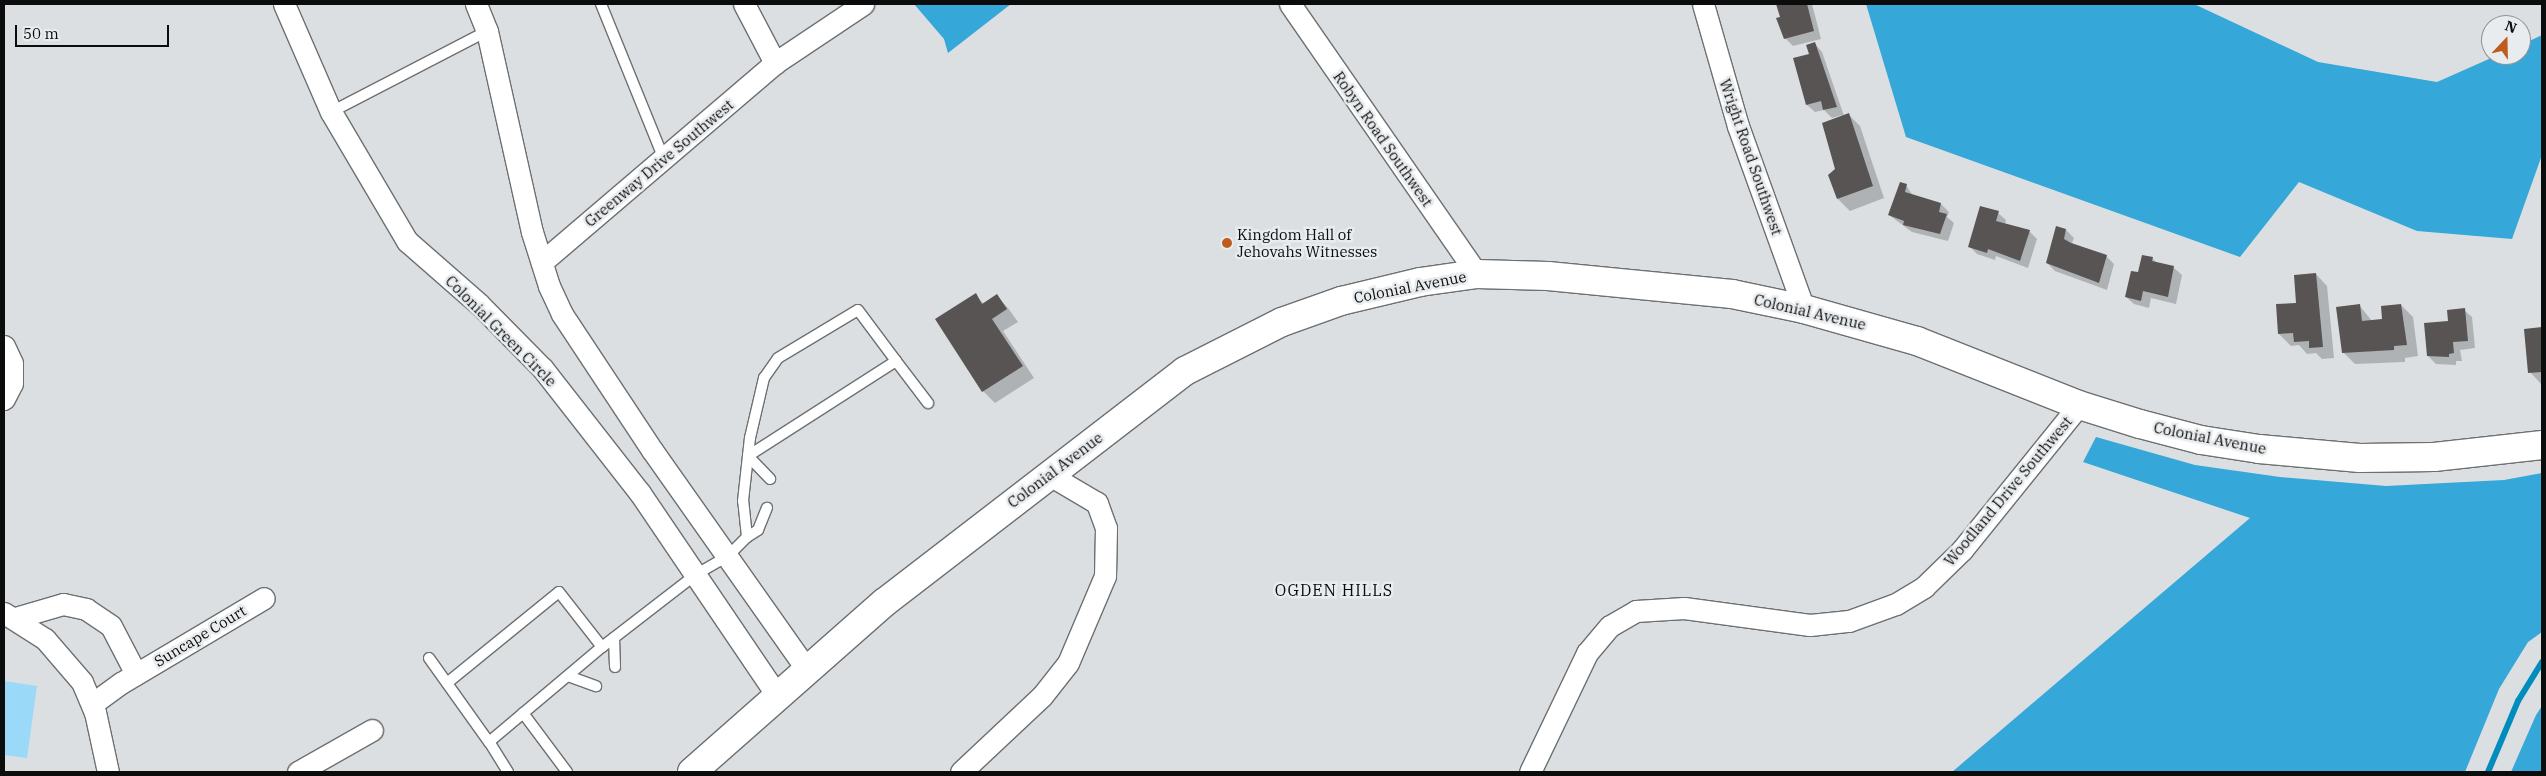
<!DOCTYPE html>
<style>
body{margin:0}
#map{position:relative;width:2546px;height:776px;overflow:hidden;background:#dbdfe1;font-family:"IBM Plex Serif",serif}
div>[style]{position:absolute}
.green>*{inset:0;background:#9bd9f9}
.forest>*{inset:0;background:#35a7d8}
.shadow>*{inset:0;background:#0003}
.stream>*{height:6px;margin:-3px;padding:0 3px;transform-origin:3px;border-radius:3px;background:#008dbd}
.building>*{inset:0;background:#575453}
.roads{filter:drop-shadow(1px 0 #6d7072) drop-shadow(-1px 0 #6d7072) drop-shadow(0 1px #6d7072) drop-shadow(0 -1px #6d7072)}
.service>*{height:10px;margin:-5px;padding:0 5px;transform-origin:5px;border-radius:5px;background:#fff}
.minor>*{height:21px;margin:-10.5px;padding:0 10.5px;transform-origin:10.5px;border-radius:10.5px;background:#fff}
.secondary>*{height:28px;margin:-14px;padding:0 14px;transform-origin:14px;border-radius:14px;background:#fff}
.dots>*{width:14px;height:14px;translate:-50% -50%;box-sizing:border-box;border:2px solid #e9ecee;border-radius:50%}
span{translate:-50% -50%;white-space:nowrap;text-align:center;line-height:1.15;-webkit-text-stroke:5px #e9ecee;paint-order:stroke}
.street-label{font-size:15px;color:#0b0c0c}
.poi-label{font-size:15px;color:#0b0c0c}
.left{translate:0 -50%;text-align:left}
.neighbourhood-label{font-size:16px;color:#0b0c0c;letter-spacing:1px}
.frame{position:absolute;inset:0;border:5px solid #0b0c0c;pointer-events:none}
.north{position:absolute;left:2481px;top:15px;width:50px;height:50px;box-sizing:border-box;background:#e9ecee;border:1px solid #909294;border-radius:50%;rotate:21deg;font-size:14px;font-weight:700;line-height:20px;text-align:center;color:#0b0c0c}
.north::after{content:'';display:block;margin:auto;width:18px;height:22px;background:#bd5c1d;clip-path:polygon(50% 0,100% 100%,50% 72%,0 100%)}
.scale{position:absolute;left:15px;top:25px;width:154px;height:22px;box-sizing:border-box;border:2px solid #0b0c0c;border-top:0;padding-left:6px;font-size:15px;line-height:18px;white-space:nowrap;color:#0b0c0c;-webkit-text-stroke:4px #e9ecee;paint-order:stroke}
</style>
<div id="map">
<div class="green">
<div style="clip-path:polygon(4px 681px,37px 686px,27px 758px,4px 755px)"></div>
</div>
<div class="forest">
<div style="clip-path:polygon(914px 4px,1011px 4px,948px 53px,944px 39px)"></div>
<div style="clip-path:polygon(1866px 4px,2194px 4px,2318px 62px,2437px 82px,2498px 55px,2521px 55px,2521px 45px,2542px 35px,2542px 155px,2512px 239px,2417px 231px,2299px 182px,2240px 257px,1906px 137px)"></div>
<div style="clip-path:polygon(2096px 437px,2195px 465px,2280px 477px,2386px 486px,2504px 480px,2542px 473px,2542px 632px,2528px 642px,2499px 689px,2465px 772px,1952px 772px,2250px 518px,2083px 462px)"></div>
<div style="clip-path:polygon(2542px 706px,2542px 772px,2511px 772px,2536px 715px)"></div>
</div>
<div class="shadow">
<div style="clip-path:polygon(1778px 4px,1812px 4px,1821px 39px,1793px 46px,1785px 38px)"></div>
<div style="clip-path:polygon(1815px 44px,1822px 52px,1844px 116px,1848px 114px,1860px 126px,1884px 198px,1850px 211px,1838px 199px,1829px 176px,1837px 169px,1842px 115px,1832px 118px,1824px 110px,1815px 112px,1807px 105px,1810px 55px)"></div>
<div style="clip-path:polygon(1906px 185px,1913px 196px,1941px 204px,1949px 212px,1947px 217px,1954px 223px,1948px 241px,1912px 232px,1889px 215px)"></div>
<div style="clip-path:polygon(1998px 213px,2006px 220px,2005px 225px,2029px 231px,2037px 239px,2028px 268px,1996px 256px,1995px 260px,1977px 254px,1969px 246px)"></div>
<div style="clip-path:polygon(2057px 228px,2066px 230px,2074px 238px,2072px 243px,2106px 256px,2114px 264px,2107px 290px,2055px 271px,2047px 263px)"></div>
<div style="clip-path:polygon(2152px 258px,2158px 264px,2174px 268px,2182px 275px,2176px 304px,2151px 298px,2149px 308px,2134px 304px,2126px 297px)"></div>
<div style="clip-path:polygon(2316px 274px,2327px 286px,2334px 358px,2322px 359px,2316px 353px,2307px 354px,2299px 345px,2291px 346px,2279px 334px)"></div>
<div style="clip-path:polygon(975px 295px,984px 304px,997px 296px,1008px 308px,1018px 322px,1003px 331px,1034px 378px,995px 403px,983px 391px)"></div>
<div style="clip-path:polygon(2359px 305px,2372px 321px,2384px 320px,2401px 305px,2413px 317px,2418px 356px,2405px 358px,2405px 362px,2355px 364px,2343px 352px)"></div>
<div style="clip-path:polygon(2464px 310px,2472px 317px,2475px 348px,2460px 350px,2462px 361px,2456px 361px,2456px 365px,2436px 364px,2428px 356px,2449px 322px)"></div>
<div style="clip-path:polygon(2542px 328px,2542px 384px,2541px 384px,2530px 372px,2525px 330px)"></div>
</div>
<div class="stream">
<div style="left:2488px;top:772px;width:77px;rotate:-67.1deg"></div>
<div style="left:2518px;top:701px;width:46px;rotate:-58.4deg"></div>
</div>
<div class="building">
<div style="clip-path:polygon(1776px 4px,1807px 4px,1814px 31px,1784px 39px,1776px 18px,1780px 17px)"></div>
<div style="clip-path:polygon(1815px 42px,1837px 107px,1823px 110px,1821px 101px,1806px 105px,1793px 58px,1809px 54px,1806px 45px)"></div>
<div style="clip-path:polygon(1849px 113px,1873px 186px,1837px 199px,1828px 175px,1835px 169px,1822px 123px)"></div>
<div style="clip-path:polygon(1900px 182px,1907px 184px,1905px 192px,1941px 203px,1939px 212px,1947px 214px,1940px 234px,1903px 225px,1904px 221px,1888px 215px)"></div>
<div style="clip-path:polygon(1980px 206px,1999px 211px,1996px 221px,2030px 230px,2020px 261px,1988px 249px,1987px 253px,1968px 247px)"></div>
<div style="clip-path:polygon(2056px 226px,2066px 229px,2064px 239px,2071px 243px,2107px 255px,2099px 283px,2046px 263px)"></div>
<div style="clip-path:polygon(2142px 255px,2153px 257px,2152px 261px,2174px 266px,2168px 297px,2143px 291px,2141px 301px,2125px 297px,2131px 271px,2138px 272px)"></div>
<div style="clip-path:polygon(2316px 273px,2323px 347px,2309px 348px,2309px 341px,2294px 342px,2293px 333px,2278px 334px,2276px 304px,2296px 303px,2294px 275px)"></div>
<div style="clip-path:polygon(976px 293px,982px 304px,997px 294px,1007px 309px,992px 319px,1023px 366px,982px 392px,935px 319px)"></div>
<div style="clip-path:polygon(2360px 304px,2362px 321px,2382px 319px,2381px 306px,2401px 304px,2407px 345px,2394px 346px,2394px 350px,2342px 353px,2336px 307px)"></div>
<div style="clip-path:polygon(2465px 308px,2468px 341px,2453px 342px,2454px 353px,2449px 354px,2449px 357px,2427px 356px,2424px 323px,2448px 321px,2447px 310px)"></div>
<div style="clip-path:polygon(2542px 327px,2542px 372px,2528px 373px,2524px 329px)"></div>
</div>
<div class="roads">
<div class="service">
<div style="left:601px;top:4px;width:167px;rotate:67.9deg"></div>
<div style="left:331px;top:112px;width:176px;rotate:-27.4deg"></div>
<div style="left:896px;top:361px;width:53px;rotate:52.7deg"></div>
<div style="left:747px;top:537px;width:13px;rotate:-32deg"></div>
<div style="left:758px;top:530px;width:24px;rotate:-68deg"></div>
<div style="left:614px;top:638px;width:29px;rotate:88deg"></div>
<div style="left:429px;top:658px;width:103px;rotate:54.5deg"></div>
<div style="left:568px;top:676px;width:30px;rotate:20deg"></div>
<div style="left:447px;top:683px;width:144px;rotate:-39.1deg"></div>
<div style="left:559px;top:592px;width:70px;rotate:52deg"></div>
<div style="left:523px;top:713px;width:74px;rotate:53.3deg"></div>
<div style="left:508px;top:772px;width:36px;rotate:-122deg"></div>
<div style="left:489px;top:742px;width:148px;rotate:-40.1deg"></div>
<div style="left:602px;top:647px;width:118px;rotate:-37.7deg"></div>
<div style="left:695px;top:575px;width:39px;rotate:-30deg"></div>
<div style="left:729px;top:555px;width:25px;rotate:-45deg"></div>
<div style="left:747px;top:537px;width:36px;rotate:-96deg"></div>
<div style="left:743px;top:501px;width:63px;rotate:-83.7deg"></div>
<div style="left:750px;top:438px;width:62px;rotate:-76.9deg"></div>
<div style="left:764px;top:378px;width:24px;rotate:-55deg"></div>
<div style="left:778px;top:358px;width:93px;rotate:-31deg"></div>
<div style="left:858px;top:310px;width:64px;rotate:53.3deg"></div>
<div style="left:896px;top:361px;width:176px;rotate:147.3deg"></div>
<div style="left:748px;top:456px;width:32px;rotate:46deg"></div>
</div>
<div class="minor">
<div style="left:284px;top:4px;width:118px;rotate:66.5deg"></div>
<div style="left:331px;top:112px;width:150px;rotate:59.5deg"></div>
<div style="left:407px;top:241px;width:96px;rotate:41.2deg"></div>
<div style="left:479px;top:304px;width:91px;rotate:45.4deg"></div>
<div style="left:543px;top:369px;width:157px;rotate:52deg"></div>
<div style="left:640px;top:493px;width:244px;rotate:55.9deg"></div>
<div style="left:476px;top:4px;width:29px;rotate:68deg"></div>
<div style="left:487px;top:31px;width:206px;rotate:77.4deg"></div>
<div style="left:532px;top:232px;width:57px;rotate:72.5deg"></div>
<div style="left:549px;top:286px;width:31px;rotate:65deg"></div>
<div style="left:562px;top:314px;width:163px;rotate:56.5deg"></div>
<div style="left:652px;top:450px;width:271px;rotate:54.8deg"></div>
<div style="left:744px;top:4px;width:67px;rotate:62.3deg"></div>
<div style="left:1290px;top:4px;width:328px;rotate:55.3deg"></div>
<div style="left:1703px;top:4px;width:127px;rotate:74deg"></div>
<div style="left:1738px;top:126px;width:195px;rotate:70.2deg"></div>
<div style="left:542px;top:262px;width:306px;rotate:-40.5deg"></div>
<div style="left:775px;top:63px;width:106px;rotate:-33.8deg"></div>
<div style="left:4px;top:346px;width:19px;rotate:65deg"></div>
<div style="left:12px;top:363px;width:20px;rotate:90deg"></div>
<div style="left:12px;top:383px;width:18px;rotate:117deg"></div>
<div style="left:4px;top:613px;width:49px;rotate:32.4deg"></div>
<div style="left:45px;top:639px;width:57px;rotate:49.3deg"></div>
<div style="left:82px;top:682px;width:33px;rotate:67deg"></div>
<div style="left:95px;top:712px;width:61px;rotate:77.8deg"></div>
<div style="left:15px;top:618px;width:50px;rotate:-16.3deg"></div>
<div style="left:63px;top:604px;width:24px;rotate:12deg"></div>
<div style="left:86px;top:609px;width:30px;rotate:34deg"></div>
<div style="left:111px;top:626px;width:54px;rotate:62.5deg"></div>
<div style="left:92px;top:704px;width:36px;rotate:-36deg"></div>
<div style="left:121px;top:683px;width:166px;rotate:-30.7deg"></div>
<div style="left:298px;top:772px;width:85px;rotate:-29.6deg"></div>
<div style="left:961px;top:772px;width:111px;rotate:-43.2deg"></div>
<div style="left:1042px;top:696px;width:42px;rotate:-51.8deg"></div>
<div style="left:1068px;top:663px;width:95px;rotate:-67deg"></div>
<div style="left:1105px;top:576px;width:48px;rotate:-88.8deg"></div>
<div style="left:1106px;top:528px;width:27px;rotate:-110deg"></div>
<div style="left:1097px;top:503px;width:57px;rotate:-149.4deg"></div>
<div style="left:1530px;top:772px;width:132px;rotate:-64.4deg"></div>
<div style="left:1587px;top:653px;width:35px;rotate:-50deg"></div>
<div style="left:1610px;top:626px;width:30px;rotate:-30deg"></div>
<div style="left:1636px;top:611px;width:48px;rotate:-3.6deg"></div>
<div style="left:1684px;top:608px;width:127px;rotate:7.7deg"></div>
<div style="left:1810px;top:625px;width:39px;rotate:-6deg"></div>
<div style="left:1849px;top:621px;width:50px;rotate:-19.9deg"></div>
<div style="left:1896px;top:604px;width:33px;rotate:-31deg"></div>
<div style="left:1924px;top:587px;width:53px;rotate:-44.2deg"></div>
<div style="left:1962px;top:550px;width:186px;rotate:-51.1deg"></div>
</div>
<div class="secondary">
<div style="left:692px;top:772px;width:257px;rotate:-41.4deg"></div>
<div style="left:885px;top:602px;width:379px;rotate:-37.6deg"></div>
<div style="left:1185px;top:371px;width:109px;rotate:-26.8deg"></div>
<div style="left:1282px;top:322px;width:63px;rotate:-19.6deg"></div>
<div style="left:1341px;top:301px;width:81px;rotate:-13.5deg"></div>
<div style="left:1420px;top:282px;width:58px;rotate:-8deg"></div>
<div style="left:1477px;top:274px;width:71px;rotate:1.6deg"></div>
<div style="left:1548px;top:276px;width:185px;rotate:5.6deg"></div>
<div style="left:1732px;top:294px;width:74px;rotate:11.8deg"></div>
<div style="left:1804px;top:309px;width:117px;rotate:15.8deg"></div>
<div style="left:1917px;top:341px;width:174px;rotate:21.6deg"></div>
<div style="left:2079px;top:405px;width:64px;rotate:17.3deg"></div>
<div style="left:2140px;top:424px;width:63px;rotate:14.7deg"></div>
<div style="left:2201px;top:440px;width:59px;rotate:8.8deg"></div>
<div style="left:2259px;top:449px;width:101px;rotate:5.1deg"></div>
<div style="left:2360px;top:458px;width:74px;rotate:-0.8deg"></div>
<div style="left:2434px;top:457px;width:109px;rotate:-6.3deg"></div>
</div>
</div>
<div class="dots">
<div style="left:1227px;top:243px;background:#bd5c1d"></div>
</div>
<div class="street-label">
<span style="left:1383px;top:139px;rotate:55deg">Robyn Road Southwest</span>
<span style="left:1751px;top:157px;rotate:71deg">Wright Road Southwest</span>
<span style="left:659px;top:163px;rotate:-40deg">Greenway Drive Southwest</span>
<span style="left:1410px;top:287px;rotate:-11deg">Colonial Avenue</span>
<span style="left:1810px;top:312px;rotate:13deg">Colonial Avenue</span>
<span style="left:501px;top:331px;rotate:45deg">Colonial Green Circle</span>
<span style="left:2210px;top:438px;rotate:11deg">Colonial Avenue</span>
<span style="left:1055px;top:470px;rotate:-37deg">Colonial Avenue</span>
<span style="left:2008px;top:491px;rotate:-50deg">Woodland Drive Southwest</span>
<span style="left:200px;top:636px;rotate:-31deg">Suncape Court</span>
</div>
<div class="poi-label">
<span class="left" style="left:1237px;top:243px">Kingdom Hall of<br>Jehovahs Witnesses</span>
</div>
<div class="neighbourhood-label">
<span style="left:1334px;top:590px">OGDEN HILLS</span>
</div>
<div class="frame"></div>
<div class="north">N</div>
<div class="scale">50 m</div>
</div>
